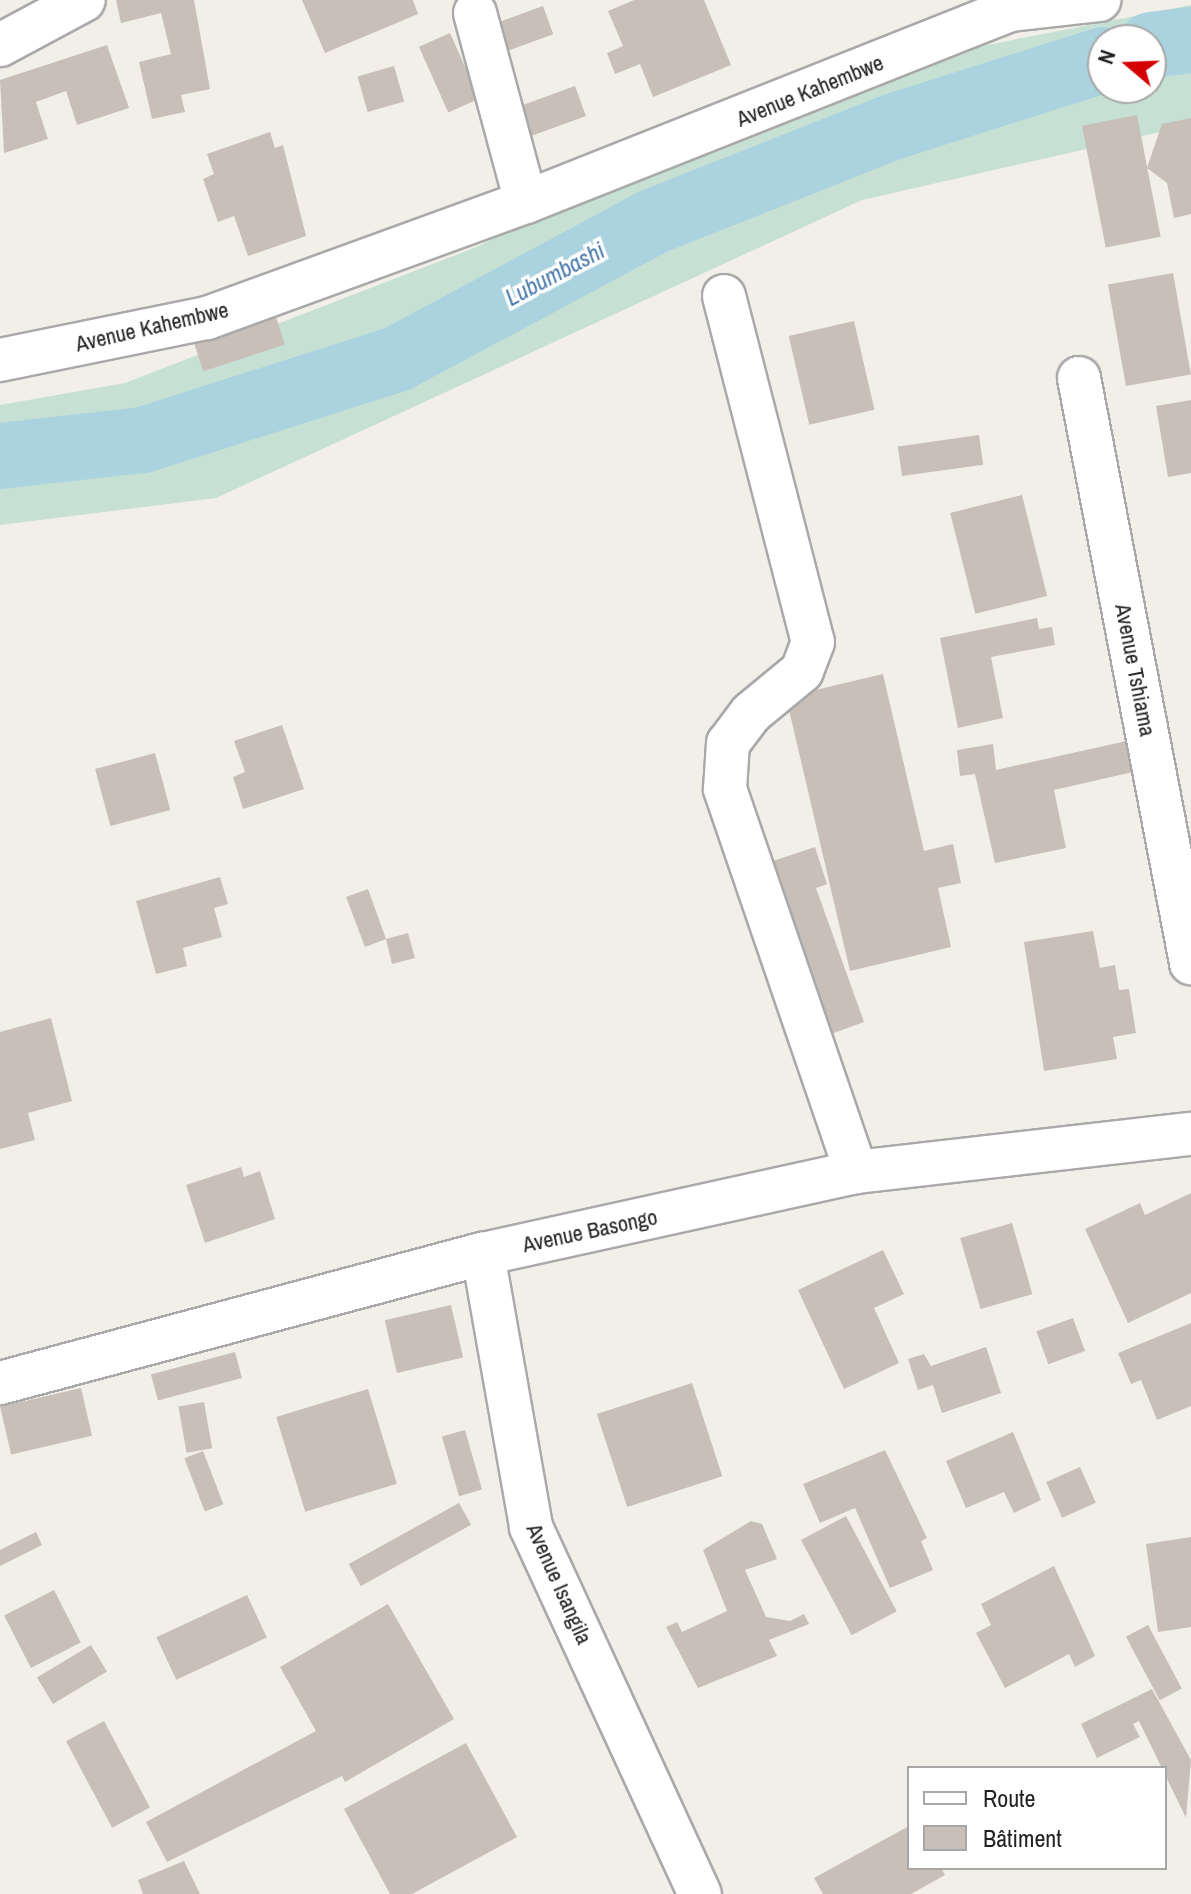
<!DOCTYPE html>
<meta charset="utf-8">
<style>
body{margin:0}
#map{position:relative;width:1191px;height:1894px;overflow:hidden;background:#f2efe9;font-family:"Archivo Narrow",sans-serif}
div>[style]{position:absolute}
.wetland>*{inset:0;background:#c6e0d4}
.river>*{height:66px;margin:-33px;padding:0 33px;transform-origin:33px;border-radius:33px;background:#aad3df}
.building>*{inset:0;background:#c7bfb8;transform-origin:0 0}
.roads{filter:drop-shadow(2px 0 #a9a9a9) drop-shadow(-2px 0 #a9a9a9) drop-shadow(0 2px #a9a9a9) drop-shadow(0 -2px #a9a9a9)}
.street>*{height:42px;margin:-21px;padding:0 21px;transform-origin:21px;border-radius:21px;background:#fff}
span{translate:-50% -50%;white-space:nowrap;text-align:center;line-height:1.15;-webkit-text-stroke:7px #fff;paint-order:stroke}
.street-label{font-size:22px;color:#222}
.water-label{font-size:24px;color:#4a7aab;font-style:italic}
.legend{position:absolute;left:907px;top:1766px;width:260px;height:104px;box-sizing:border-box;background:#fff;border:2px solid #a7a7a7;margin:0;padding:10px 14px;list-style:none;font-size:24px;color:#222}
.legend li{display:flex;align-items:center;gap:16px;height:40px}
.legend b{width:40px;border:2px solid #a7a7a7}
.north{position:absolute;left:1087px;top:24px;width:80px;height:80px;box-sizing:border-box;background:#fff;border:2px solid #a7a7a7;border-radius:50%;rotate:289deg;font-size:22px;font-weight:700;line-height:32px;text-align:center;color:#222}
.north::after{content:'';display:block;margin:auto;width:28px;height:36px;background:#d40000;clip-path:polygon(50% 0,100% 100%,50% 72%,0 100%)}
</style>
<div id="map">
<div class="wetland">
<div style="clip-path:polygon(evenodd,1191px 5px,1191px 125px,862px 200px,216px 498px,0 525px,0 405px,125px 383px,479px 246px,788px 84px,1191px 5px,1103px 40px,1151px 40px,1151px 88px,1103px 88px,1103px 40px)"></div>
</div>
<div class="river">
<div style="left:1151px;top:45px;width:40px;rotate:-7.1deg"></div>
<div style="left:0;top:456px;width:144px;rotate:-6.4deg"></div>
<div style="left:143px;top:440px;width:267px;rotate:-17.7deg"></div>
<div style="left:397px;top:359px;width:289px;rotate:-28.2deg"></div>
<div style="left:652px;top:222px;width:261px;rotate:-21.6deg"></div>
<div style="left:895px;top:126px;width:218px;rotate:-17.6deg"></div>
</div>
<div class="building">
<div style="clip-path:polygon(116px 0,194px 0,210px 89px,181px 95px,185px 112px,152px 119px,139px 62px,171px 54px,161px 13px,121px 23px)"></div>
<div style="clip-path:polygon(302px 0,413px 0,418px 14px,325px 53px)"></div>
<div style="clip-path:polygon(634px 0,704px 0,731px 65px,653px 97px,640px 64px,615px 74px,607px 53px,623px 46px,608px 11px)"></div>
<div style="left:543px;top:6px;width:30px;height:51px;rotate:70deg"></div>
<div style="left:450px;top:33px;width:72px;height:34px;rotate:66deg"></div>
<div style="clip-path:polygon(107px 45px,129px 108px,77px 125px,66px 91px,36px 102px,48px 139px,4px 153px,0 80px)"></div>
<div style="left:394px;top:66px;width:37px;height:38px;rotate:74deg"></div>
<div style="left:575px;top:86px;width:32px;height:59px;rotate:70deg"></div>
<div style="left:1137px;top:115px;width:124px;height:56px;rotate:79deg"></div>
<div style="clip-path:polygon(1191px 118px,1191px 214px,1174px 218px,1167px 183px,1147px 168px,1162px 124px)"></div>
<div style="clip-path:polygon(270px 132px,275px 148px,283px 145px,306px 236px,248px 256px,234px 216px,218px 222px,203px 179px,214px 174px,207px 154px)"></div>
<div style="left:1173px;top:273px;width:103px;height:66px;rotate:80deg"></div>
<div style="left:276px;top:317px;width:29px;height:86px;rotate:72deg"></div>
<div style="left:854px;top:321px;width:91px;height:67px;rotate:77deg"></div>
<div style="clip-path:polygon(1191px 400px,1191px 473px,1168px 477px,1156px 406px)"></div>
<div style="left:979px;top:435px;width:30px;height:82px;rotate:82deg"></div>
<div style="left:1022px;top:495px;width:104px;height:74px;rotate:76deg"></div>
<div style="clip-path:polygon(1037px 618px,1039px 629px,1052px 627px,1055px 645px,991px 657px,1003px 718px,958px 728px,940px 638px)"></div>
<div style="clip-path:polygon(883px 674px,924px 851px,953px 844px,961px 883px,938px 888px,951px 947px,850px 971px,786px 697px)"></div>
<div style="clip-path:polygon(282px 725px,304px 789px,243px 809px,233px 777px,245px 772px,234px 741px)"></div>
<div style="clip-path:polygon(1140px 738px,1146px 769px,1054px 790px,1066px 848px,995px 863px,975px 774px,960px 776px,957px 750px,993px 744px,996px 770px)"></div>
<div style="left:155px;top:753px;width:59px;height:62px;rotate:75deg"></div>
<div style="clip-path:polygon(815px 847px,827px 884px,816px 888px,864px 1022px,831px 1034px,770px 862px)"></div>
<div style="clip-path:polygon(220px 877px,228px 904px,214px 908px,222px 937px,183px 948px,187px 966px,156px 974px,136px 901px)"></div>
<div style="clip-path:polygon(368px 889px,386px 939px,408px 933px,415px 958px,392px 964px,386px 939px,365px 947px,346px 897px)"></div>
<div style="clip-path:polygon(1093px 931px,1100px 968px,1115px 965px,1119px 990px,1129px 989px,1136px 1033px,1113px 1037px,1117px 1059px,1044px 1071px,1024px 942px)"></div>
<div style="clip-path:polygon(51px 1018px,72px 1101px,28px 1113px,35px 1140px,0 1149px,0 1032px)"></div>
<div style="clip-path:polygon(241px 1167px,244px 1177px,260px 1171px,275px 1219px,205px 1243px,186px 1185px)"></div>
<div style="clip-path:polygon(1191px 1193px,1191px 1293px,1128px 1323px,1085px 1229px,1140px 1203px,1145px 1215px)"></div>
<div style="left:1012px;top:1223px;width:74px;height:54px;rotate:74deg"></div>
<div style="clip-path:polygon(883px 1250px,904px 1294px,874px 1308px,899px 1363px,844px 1389px,798px 1290px)"></div>
<div style="left:451px;top:1305px;width:54px;height:68px;rotate:77deg"></div>
<div style="left:1073px;top:1318px;width:35px;height:39px;rotate:70deg"></div>
<div style="clip-path:polygon(1191px 1323px,1191px 1406px,1157px 1420px,1141px 1380px,1131px 1384px,1118px 1353px)"></div>
<div style="clip-path:polygon(986px 1347px,1001px 1393px,942px 1413px,933px 1385px,918px 1390px,908px 1359px,924px 1354px,931px 1366px)"></div>
<div style="left:235px;top:1352px;width:27px;height:87px;rotate:75deg"></div>
<div style="left:692px;top:1383px;width:98px;height:100px;rotate:72deg"></div>
<div style="left:81px;top:1388px;width:49px;height:83px;rotate:77deg"></div>
<div style="left:368px;top:1389px;width:99px;height:96px;rotate:73deg"></div>
<div style="left:204px;top:1402px;width:47px;height:26px;rotate:80deg"></div>
<div style="left:465px;top:1430px;width:62px;height:24px;rotate:74deg"></div>
<div style="clip-path:polygon(1013px 1432px,1041px 1500px,1014px 1513px,1004px 1492px,966px 1508px,946px 1461px)"></div>
<div style="clip-path:polygon(885px 1450px,927px 1538px,921px 1541px,933px 1570px,890px 1588px,855px 1508px,820px 1523px,803px 1484px)"></div>
<div style="left:203px;top:1451px;width:57px;height:20px;rotate:69deg"></div>
<div style="left:1080px;top:1467px;width:39px;height:37px;rotate:66deg"></div>
<div style="left:459px;top:1503px;width:25px;height:126px;rotate:61deg"></div>
<div style="left:846px;top:1516px;width:108px;height:51px;rotate:62deg"></div>
<div style="clip-path:polygon(751px 1521px,762px 1524px,777px 1559px,745px 1570px,766px 1617px,790px 1621px,804px 1614px,809px 1624px,769px 1640px,777px 1656px,698px 1688px,666px 1627px,677px 1622px,682px 1632px,727px 1611px,703px 1550px)"></div>
<div style="clip-path:polygon(36px 1532px,42px 1545px,0 1566px,0 1550px)"></div>
<div style="clip-path:polygon(1191px 1537px,1191px 1627px,1158px 1632px,1146px 1544px)"></div>
<div style="clip-path:polygon(1054px 1566px,1095px 1656px,1075px 1667px,1069px 1654px,1005px 1688px,976px 1633px,991px 1625px,981px 1604px)"></div>
<div style="left:54px;top:1590px;width:59px;height:56px;rotate:63deg"></div>
<div style="left:247px;top:1595px;width:47px;height:100px;rotate:65deg"></div>
<div style="clip-path:polygon(388px 1604px,454px 1719px,345px 1782px,342px 1776px,167px 1862px,146px 1822px,316px 1731px,280px 1667px)"></div>
<div style="left:1148px;top:1625px;width:72px;height:25px;rotate:62deg"></div>
<div style="left:91px;top:1645px;width:31px;height:63px;rotate:59deg"></div>
<div style="clip-path:polygon(1152px 1689px,1191px 1760px,1186px 1818px,1139px 1721px,1133px 1724px,1140px 1737px,1097px 1758px,1081px 1724px)"></div>
<div style="left:104px;top:1721px;width:98px;height:43px;rotate:62deg"></div>
<div style="clip-path:polygon(466px 1743px,517px 1837px,412px 1894px,390px 1894px,344px 1809px)"></div>
<div style="clip-path:polygon(909px 1826px,909px 1868px,941px 1868px,945px 1875px,911px 1894px,823px 1894px,814px 1878px)"></div>
<div style="clip-path:polygon(184px 1861px,200px 1894px,143px 1894px,138px 1880px)"></div>
</div>
<div class="roads">
<div class="street">
<div style="left:475px;top:13px;width:196px;rotate:74.9deg"></div>
<div style="left:526px;top:202px;width:521px;rotate:-21.64deg"></div>
<div style="left:1010px;top:10px;width:90px;rotate:-6.4deg"></div>
<div style="left:0;top:45px;width:95px;rotate:-28.2deg"></div>
<div style="left:724px;top:296px;width:357px;rotate:75.6deg"></div>
<div style="left:813px;top:642px;width:31px;rotate:111deg"></div>
<div style="left:802px;top:671px;width:66px;rotate:140.5deg"></div>
<div style="left:751px;top:713px;width:38px;rotate:127deg"></div>
<div style="left:728px;top:743px;width:46px;rotate:93.7deg"></div>
<div style="left:725px;top:789px;width:405px;rotate:71.1deg"></div>
<div style="left:0;top:360px;width:211px;rotate:-11.5deg"></div>
<div style="left:207px;top:318px;width:339px;rotate:-20deg"></div>
<div style="left:1079px;top:378px;width:596px;rotate:79.16deg"></div>
<div style="left:483px;top:1254px;width:277px;rotate:80deg"></div>
<div style="left:531px;top:1527px;width:404px;rotate:65.3deg"></div>
<div style="left:0;top:1383px;width:500px;rotate:-15deg"></div>
<div style="left:483px;top:1254px;width:382px;rotate:-12.4deg"></div>
<div style="left:856px;top:1172px;width:337px;rotate:-6.5deg"></div>
</div>
</div>
<div class="street-label">
<span style="left:810px;top:91px;rotate:-22deg">Avenue Kahembwe</span>
<span style="left:152px;top:327px;rotate:-13deg">Avenue Kahembwe</span>
<span style="left:1135px;top:670px;rotate:79deg">Avenue Tshiama</span>
<span style="left:590px;top:1231px;rotate:-12deg">Avenue Basongo</span>
<span style="left:559px;top:1584px;rotate:66deg">Avenue Isangila</span>
</div>
<div class="water-label">
<span style="left:555px;top:274px;rotate:-28deg">Lubumbashi</span>
</div>
<ul class="legend">
<li><b style="height:10px;background:#fff"></b>Route</li>
<li><b style="height:22px;background:#c7bfb8"></b>Bâtiment</li>
</ul>
<div class="north">N</div>
</div>
